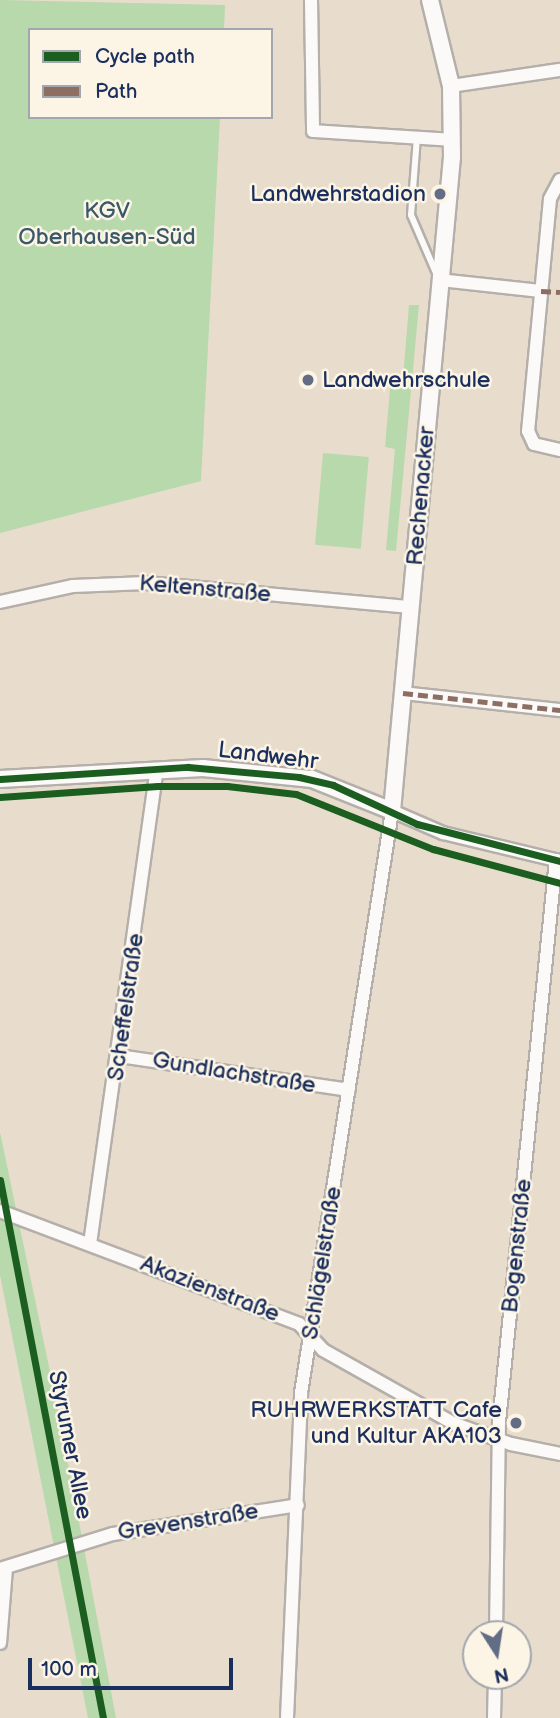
<!DOCTYPE html>
<meta charset="utf-8">
<style>
body{margin:0}
#map{position:relative;width:560px;height:1718px;overflow:hidden;background:#e8ddcd;font-family:"Balsamiq Sans",sans-serif}
div>[style]{position:absolute}
.green>*{inset:0;background:#b7d9ab;transform-origin:0 0}
.roads{filter:drop-shadow(2px 0 #b4afaa) drop-shadow(-2px 0 #b4afaa) drop-shadow(0 2px #b4afaa) drop-shadow(0 -2px #b4afaa)}
.service>*{height:6px;margin:-3px;padding:0 3px;transform-origin:3px;border-radius:3px;background:#fcfaf8}
.minor>*{height:12px;margin:-6px;padding:0 6px;transform-origin:6px;border-radius:6px;background:#fcfaf8}
.tertiary>*{height:16px;margin:-8px;padding:0 8px;transform-origin:8px;border-radius:8px;background:#fcfaf8}
.quiet>*{height:5px;margin-top:-2.5px;transform-origin:0;background:repeating-linear-gradient(90deg,#8d6e63 0 10px,transparent 0 15px)}
.cycleway>*{height:7px;margin:-3.5px;padding:0 3.5px;transform-origin:3.5px;border-radius:3.5px;background:#1b5e20}
.dots>*{width:19px;height:19px;translate:-50% -50%;box-sizing:border-box;border:4px solid #fcf5e5;border-radius:50%}
span{translate:-50% -50%;white-space:nowrap;text-align:center;line-height:1.15;-webkit-text-stroke:5px #fcf5e5;paint-order:stroke}
.poi-label{font-size:23px;color:#1b2f5e}
.right{translate:-100% -50%;text-align:right}
.left{translate:0 -50%;text-align:left}
.park-label{font-size:23px;color:#38596a}
.street-label{font-size:23px;color:#1b2f5e}
.legend{position:absolute;left:28px;top:28px;width:245px;height:91px;box-sizing:border-box;background:#fcf5e5;border:2px solid #a2a6af;margin:0;padding:9px 12px;list-style:none;font-size:21px;color:#1b2f5e}
.legend li{display:flex;align-items:center;gap:14px;height:35px}
.legend b{width:35px;border:2px solid #a2a6af}
.north{position:absolute;left:462px;top:1620px;width:70px;height:70px;box-sizing:border-box;background:#fcf5e5;border:2px solid #a2a6af;border-radius:50%;rotate:168deg;font-size:19px;font-weight:700;line-height:28px;text-align:center;color:#1b2f5e}
.north::after{content:'';display:block;margin:auto;width:24px;height:32px;background:#636c85;clip-path:polygon(50% 0,100% 100%,50% 72%,0 100%)}
.scale{position:absolute;left:28px;top:1658px;width:205px;height:32px;box-sizing:border-box;border:4px solid #1b2f5e;border-top:0;padding-left:9px;font-size:21px;line-height:24px;white-space:nowrap;color:#1b2f5e;-webkit-text-stroke:5px #fcf5e5;paint-order:stroke}
</style>
<div id="map">
<div class="green">
<div style="clip-path:polygon(0 0,225px 5px,224px 30px,30px 30px,30px 117px,220px 117px,201px 481px,0 533px)"></div>
<div style="clip-path:polygon(409px 305px,419px 305px,396px 551px,386px 550px,395px 449px,385px 447px,391px 377px,403px 378px)"></div>
<div style="left:323px;top:453px;width:46px;height:92px;rotate:5deg"></div>
<div style="clip-path:polygon(0 1132px,57px 1405px,116px 1718px,88px 1718px,0 1275px)"></div>
</div>
<div class="roads">
<div class="service">
<div style="left:417px;top:137px;width:78px;rotate:94.4deg"></div>
<div style="left:411px;top:215px;width:63px;rotate:66.7deg"></div>
</div>
<div class="minor">
<div style="left:311px;top:0;width:131px;rotate:89.1deg"></div>
<div style="left:313px;top:131px;width:139px;rotate:3.7deg"></div>
<div style="left:451px;top:86px;width:110px;rotate:-8.4deg"></div>
<div style="left:560px;top:180px;width:21px;rotate:118deg"></div>
<div style="left:550px;top:199px;width:233px;rotate:95.4deg"></div>
<div style="left:528px;top:431px;width:14px;rotate:65deg"></div>
<div style="left:534px;top:444px;width:27px;rotate:13deg"></div>
<div style="left:440px;top:280px;width:102px;rotate:6.2deg"></div>
<div style="left:0;top:602px;width:75px;rotate:-12.4deg"></div>
<div style="left:73px;top:586px;width:73px;rotate:-2.4deg"></div>
<div style="left:146px;top:583px;width:266px;rotate:5.2deg"></div>
<div style="left:403px;top:693px;width:158px;rotate:6.2deg"></div>
<div style="left:119px;top:1056px;width:232px;rotate:8.4deg"></div>
<div style="left:0;top:1211px;width:320px;rotate:20.7deg"></div>
<div style="left:299px;top:1324px;width:35px;rotate:47deg"></div>
<div style="left:323px;top:1350px;width:151px;rotate:29.3deg"></div>
<div style="left:455px;top:1424px;width:59px;rotate:19.7deg"></div>
<div style="left:511px;top:1444px;width:50px;rotate:11.5deg"></div>
<div style="left:90px;top:1244px;width:479px;rotate:-82deg"></div>
<div style="left:0;top:1569px;width:118px;rotate:-17.2deg"></div>
<div style="left:113px;top:1534px;width:187px;rotate:-8.9deg"></div>
<div style="left:496px;top:1634px;width:212px;rotate:-89.2deg"></div>
<div style="left:499px;top:1422px;width:565px;rotate:-84.21deg"></div>
<div style="left:0;top:1643px;width:75px;rotate:-85.4deg"></div>
<div style="left:287px;top:1718px;width:325px;rotate:-87.5deg"></div>
<div style="left:301px;top:1393px;width:589px;rotate:-81.11deg"></div>
<div style="left:392px;top:811px;width:56px;rotate:23.3deg"></div>
<div style="left:443px;top:833px;width:120px;rotate:13.5deg"></div>
<div style="left:494px;top:1718px;width:42px;rotate:-88.6deg"></div>
</div>
<div class="tertiary">
<div style="left:0;top:779px;width:203px;rotate:-3.1deg"></div>
<div style="left:203px;top:768px;width:110px;rotate:5.8deg"></div>
<div style="left:312px;top:779px;width:86px;rotate:21.8deg"></div>
<div style="left:392px;top:811px;width:657px;rotate:-84.76deg"></div>
<div style="left:452px;top:157px;width:71px;rotate:-90.8deg"></div>
<div style="left:451px;top:86px;width:89px;rotate:-103.7deg"></div>
</div>
</div>
<div class="quiet">
<div style="left:541px;top:291px;width:19px;rotate:3deg"></div>
<div style="left:403px;top:693px;width:158px;rotate:6.2deg"></div>
</div>
<div class="cycleway">
<div style="left:0;top:779px;width:188px;rotate:-3.7deg"></div>
<div style="left:188px;top:767px;width:111px;rotate:5.1deg"></div>
<div style="left:299px;top:777px;width:35px;rotate:13deg"></div>
<div style="left:333px;top:785px;width:93px;rotate:24.9deg"></div>
<div style="left:417px;top:824px;width:148px;rotate:14.5deg"></div>
<div style="left:0;top:797px;width:158px;rotate:-4deg"></div>
<div style="left:158px;top:786px;width:69px"></div>
<div style="left:227px;top:786px;width:69px;rotate:6.6deg"></div>
<div style="left:296px;top:794px;width:148px;rotate:21.9deg"></div>
<div style="left:433px;top:849px;width:131px;rotate:15deg"></div>
<div style="left:0;top:1180px;width:548px;rotate:79.16deg"></div>
</div>
<div class="dots">
<div style="left:440px;top:194px;background:#636c85"></div>
<div style="left:308px;top:380px;background:#636c85"></div>
<div style="left:516px;top:1423px;background:#636c85"></div>
</div>
<div class="poi-label">
<span class="right" style="left:426px;top:194px">Landwehrstadion</span>
<span class="left" style="left:322px;top:380px">Landwehrschule</span>
<span class="right" style="left:502px;top:1423px">RUHRWERKSTATT Cafe<br>und Kultur AKA103</span>
</div>
<div class="park-label">
<span style="left:107px;top:224px">KGV<br>Oberhausen-Süd</span>
</div>
<div class="street-label">
<span style="left:421px;top:496px;rotate:-85deg">Rechenacker</span>
<span style="left:205px;top:589px;rotate:5deg">Keltenstraße</span>
<span style="left:268px;top:756px;rotate:7deg">Landwehr</span>
<span style="left:126px;top:1007px;rotate:-82deg">Scheffelstraße</span>
<span style="left:234px;top:1073px;rotate:9deg">Gundlachstraße</span>
<span style="left:517px;top:1246px;rotate:-84deg">Bogenstraße</span>
<span style="left:322px;top:1263px;rotate:-81deg">Schlägelstraße</span>
<span style="left:210px;top:1289px;rotate:21deg">Akazienstraße</span>
<span style="left:70px;top:1445px;rotate:79deg">Styrumer Allee</span>
<span style="left:188px;top:1522px;rotate:-9deg">Grevenstraße</span>
</div>
<ul class="legend">
<li><b style="height:9px;background:#1b5e20"></b>Cycle path</li>
<li><b style="height:9px;background:#8d6e63"></b>Path</li>
</ul>
<div class="north">N</div>
<div class="scale">100 m</div>
</div>
